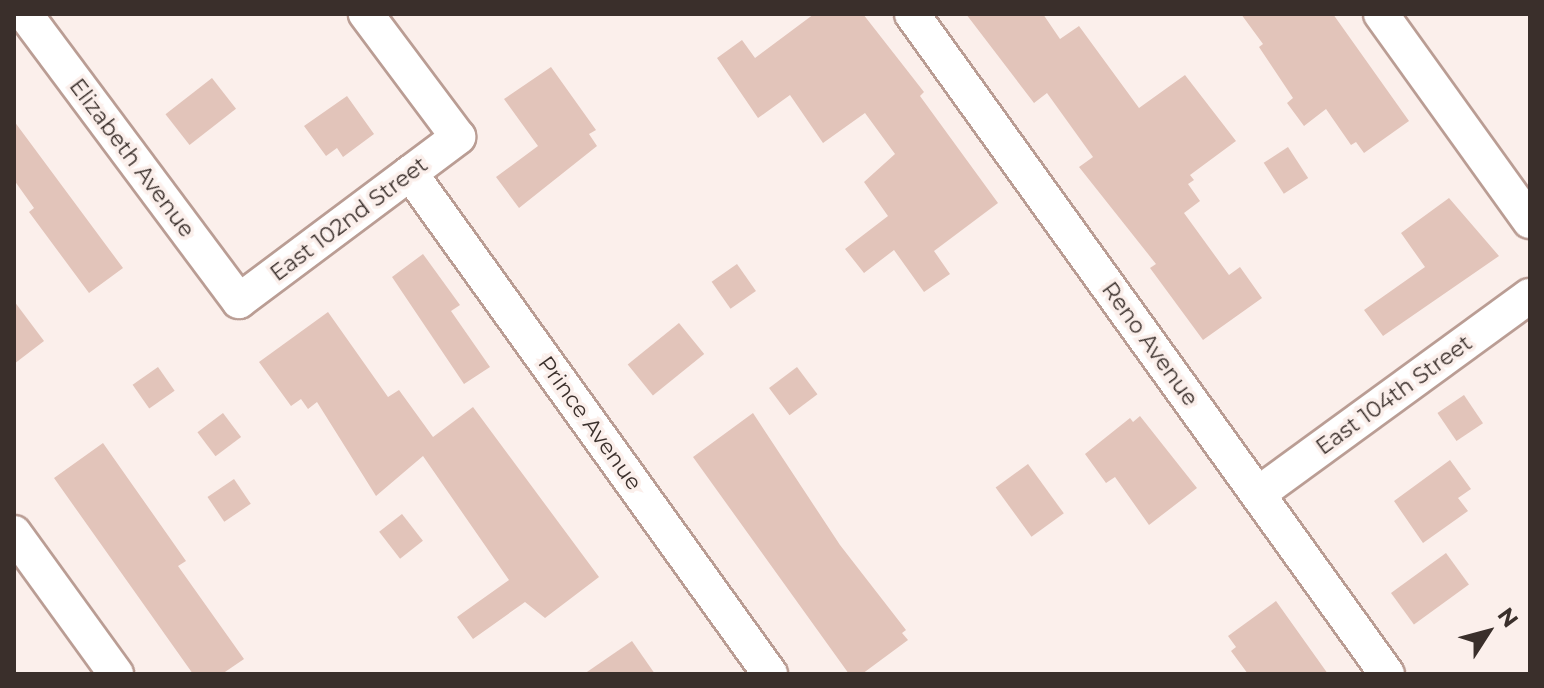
<!DOCTYPE html>
<style>
body{margin:0}
#map{position:relative;width:1544px;height:688px;overflow:hidden;background:#fbefeb;font-family:Montserrat,sans-serif}
div>[style]{position:absolute}
.building>*{inset:0;background:#e2c4ba;transform-origin:0 0}
.roads{filter:drop-shadow(2px 0 #ba9d94) drop-shadow(-2px 0 #ba9d94) drop-shadow(0 2px #ba9d94) drop-shadow(0 -2px #ba9d94)}
.minor>*{height:34px;margin:-17px;padding:0 17px;transform-origin:17px;border-radius:17px;background:#fff}
span{translate:-50% -50%;white-space:nowrap;text-align:center;line-height:1.15;-webkit-text-stroke:7px #fbefeb;paint-order:stroke}
.street-label{font-size:22px;color:#3a2f2b}
.frame{position:absolute;inset:0;border:16px solid #3a2f2b;pointer-events:none}
.north{position:absolute;left:1448px;top:592px;width:80px;height:80px;-webkit-text-stroke:6px #fbefeb;paint-order:stroke;rotate:54deg;font-size:22px;font-weight:700;line-height:32px;text-align:center;color:#3a2f2b}
.north::after{content:'';display:block;margin:auto;width:28px;height:36px;background:#3a2f2b;clip-path:polygon(50% 0,100% 100%,50% 72%,0 100%)}
</style>
<div id="map">
<div class="building">
<div style="clip-path:polygon(814px 14px,863px 14px,924px 92px,920px 96px,998px 203px,934px 251px,950px 274px,924px 292px,894px 250px,864px 273px,845px 249px,888px 216px,864px 182px,895px 154px,865px 113px,823px 143px,790px 95px,758px 118px,717px 58px,742px 40px,755px 58px)"></div>
<div style="clip-path:polygon(966px 14px,1043px 14px,1060px 39px,1079px 26px,1139px 108px,1185px 75px,1236px 141px,1190px 175px,1194px 180px,1188px 184px,1200px 201px,1184px 213px,1229px 275px,1240px 267px,1262px 298px,1203px 340px,1150px 268px,1156px 264px,1079px 167px,1093px 157px,1047px 93px,1034px 103px)"></div>
<div style="clip-path:polygon(1241px 14px,1333px 14px,1409px 121px,1364px 153px,1356px 142px,1351px 145px,1326px 109px,1304px 126px,1287px 103px,1293px 98px,1259px 47px,1263px 44px)"></div>
<div style="clip-path:polygon(551px 67px,596px 130px,589px 134px,597px 146px,519px 208px,496px 177px,538px 146px,504px 99px)"></div>
<div style="left:212px;top:78px;width:39px;height:59px;rotate:52deg"></div>
<div style="clip-path:polygon(347px 96px,374px 134px,343px 157px,337px 148px,326px 156px,304px 126px)"></div>
<div style="clip-path:polygon(14px 121px,123px 268px,89px 293px,29px 212px,34px 208px,14px 180px)"></div>
<div style="left:1288px;top:147px;width:37px;height:29px;rotate:57deg"></div>
<div style="clip-path:polygon(1449px 198px,1499px 256px,1383px 336px,1364px 310px,1425px 267px,1401px 233px)"></div>
<div style="clip-path:polygon(423px 254px,460px 305px,451px 311px,490px 367px,464px 384px,392px 277px)"></div>
<div style="left:737px;top:264px;width:33px;height:31px;rotate:55deg"></div>
<div style="clip-path:polygon(14px 301px,44px 341px,14px 364px)"></div>
<div style="clip-path:polygon(328px 312px,388px 397px,399px 390px,433px 437px,473px 407px,599px 577px,545px 618px,525px 602px,473px 639px,457px 617px,509px 580px,423px 456px,376px 496px,317px 402px,308px 409px,301px 399px,291px 406px,259px 362px)"></div>
<div style="left:679px;top:323px;width:40px;height:66px;rotate:51deg"></div>
<div style="left:158px;top:367px;width:29px;height:31px;rotate:55deg"></div>
<div style="left:797px;top:367px;width:34px;height:35px;rotate:53deg"></div>
<div style="left:1464px;top:395px;width:34px;height:32px;rotate:56deg"></div>
<div style="left:223px;top:413px;width:30px;height:32px;rotate:53deg"></div>
<div style="clip-path:polygon(753px 413px,840px 545px,906px 630px,902px 633px,908px 640px,862px 674px,849px 674px,693px 457px)"></div>
<div style="clip-path:polygon(1140px 416px,1197px 488px,1149px 525px,1115px 477px,1106px 483px,1085px 454px,1130px 418px,1133px 422px)"></div>
<div style="clip-path:polygon(103px 443px,186px 561px,178px 566px,244px 659px,222px 674px,193px 674px,54px 478px)"></div>
<div style="clip-path:polygon(1450px 460px,1471px 489px,1458px 498px,1468px 511px,1423px 543px,1394px 501px)"></div>
<div style="left:1028px;top:464px;width:61px;height:40px;rotate:54deg"></div>
<div style="left:234px;top:479px;width:30px;height:32px;rotate:56deg"></div>
<div style="left:402px;top:514px;width:34px;height:29px;rotate:52deg"></div>
<div style="left:1446px;top:553px;width:39px;height:68px;rotate:54deg"></div>
<div style="clip-path:polygon(1276px 601px,1328px 674px,1248px 674px,1231px 651px,1236px 647px,1228px 636px)"></div>
<div style="clip-path:polygon(632px 641px,655px 674px,584px 674px)"></div>
</div>
<div class="roads">
<div class="minor">
<div style="left:25px;top:14px;width:358px;rotate:53.3deg"></div>
<div style="left:239px;top:301px;width:274px;rotate:-36.8deg"></div>
<div style="left:458px;top:137px;width:154px;rotate:-126.8deg"></div>
<div style="left:912px;top:14px;width:813px;rotate:54.26deg"></div>
<div style="left:1381px;top:14px;width:255px;rotate:54.3deg"></div>
<div style="left:410px;top:173px;width:617px;rotate:54.3deg"></div>
<div style="left:1258px;top:494px;width:336px;rotate:-36.1deg"></div>
<div style="left:14px;top:533px;width:174px;rotate:54.1deg"></div>
</div>
</div>
<div class="street-label">
<span style="left:132px;top:158px;rotate:53deg">Elizabeth Avenue</span>
<span style="left:349px;top:219px;rotate:-37deg">East 102nd Street</span>
<span style="left:1150px;top:344px;rotate:54deg">Reno Avenue</span>
<span style="left:1394px;top:395px;rotate:-36deg">East 104th Street</span>
<span style="left:590px;top:423px;rotate:54deg">Prince Avenue</span>
</div>
<div class="frame"></div>
<div class="north">N</div>
</div>
